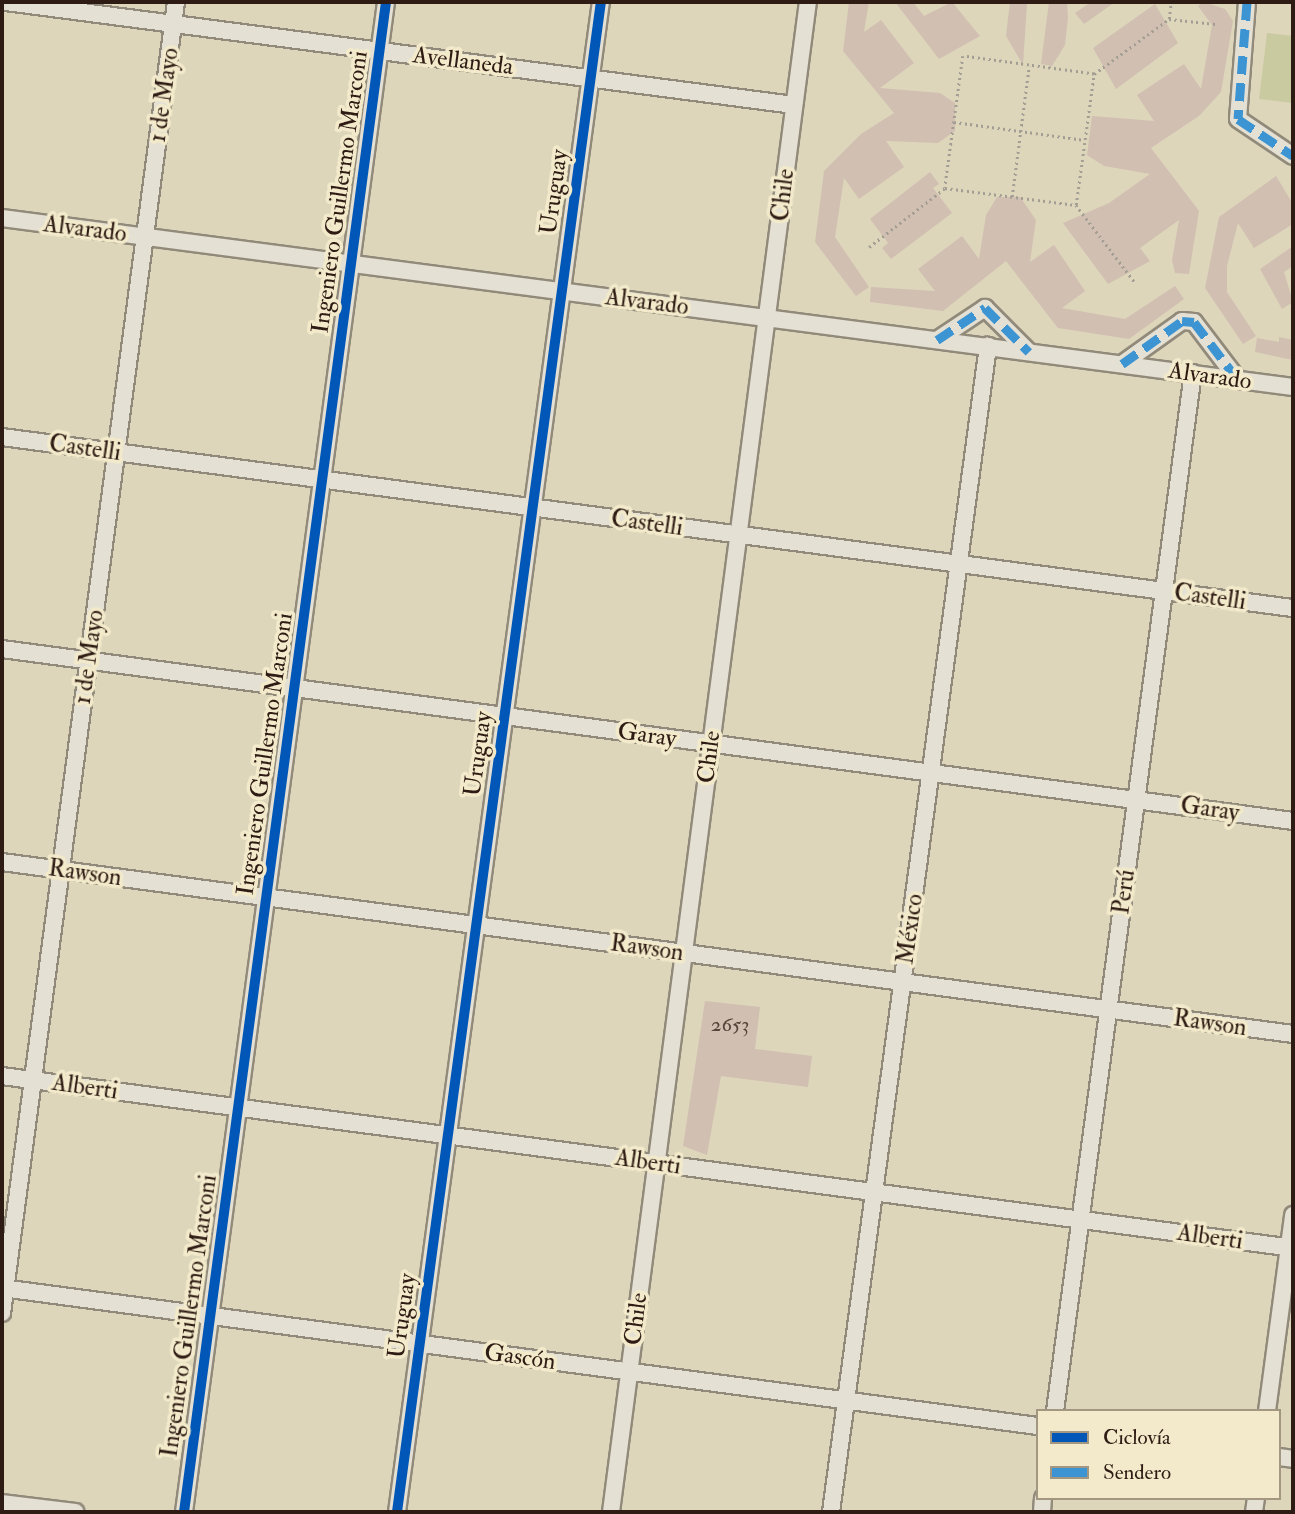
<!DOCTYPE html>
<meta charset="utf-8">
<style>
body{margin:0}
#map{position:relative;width:1295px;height:1514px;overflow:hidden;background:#ddd6bb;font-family:"IM FELL Double Pica",serif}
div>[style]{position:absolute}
.green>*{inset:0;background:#c9caa0}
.building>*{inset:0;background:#d1bfb1}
.path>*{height:2.5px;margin-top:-1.25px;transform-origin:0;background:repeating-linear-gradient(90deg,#a39e93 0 2px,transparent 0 5.5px)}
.roads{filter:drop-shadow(2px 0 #918a7a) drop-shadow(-2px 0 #918a7a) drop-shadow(0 2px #918a7a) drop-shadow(0 -2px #918a7a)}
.minor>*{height:16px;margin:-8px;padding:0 8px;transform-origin:8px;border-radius:8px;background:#e4e0d3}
.quiet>*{height:9px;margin-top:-4.5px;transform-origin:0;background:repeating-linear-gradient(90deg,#3c94d3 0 18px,transparent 0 27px)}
.cycleway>*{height:10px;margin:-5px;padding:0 5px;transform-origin:5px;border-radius:5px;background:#0057b8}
span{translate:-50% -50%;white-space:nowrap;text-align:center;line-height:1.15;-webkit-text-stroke:7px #f2eaca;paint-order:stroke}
.number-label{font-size:21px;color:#57443a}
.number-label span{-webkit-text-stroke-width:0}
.street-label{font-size:24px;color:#2e1b13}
.frame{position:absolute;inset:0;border:4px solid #2e1b13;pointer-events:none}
.legend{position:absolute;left:1036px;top:1409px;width:245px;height:91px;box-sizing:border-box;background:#f2eaca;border:2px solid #a49781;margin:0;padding:9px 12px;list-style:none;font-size:21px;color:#2e1b13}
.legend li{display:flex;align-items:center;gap:14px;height:35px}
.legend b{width:35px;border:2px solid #a49781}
</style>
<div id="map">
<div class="green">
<div style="clip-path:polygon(1267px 33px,1293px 36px,1293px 103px,1259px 99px)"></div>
</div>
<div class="building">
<div style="clip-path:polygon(849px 2px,869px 2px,864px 32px,881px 20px,914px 63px,880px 88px,940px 93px,955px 103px,955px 131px,938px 143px,886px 141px,904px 167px,859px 199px,844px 178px,835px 237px,869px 287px,856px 296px,815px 242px,824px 171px,861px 134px,894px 113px,843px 51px)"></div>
<div style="clip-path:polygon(895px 2px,913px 2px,924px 16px,952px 2px,980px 36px,939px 59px)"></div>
<div style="clip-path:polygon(1010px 2px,1027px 3px,1023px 65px,1006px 36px)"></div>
<div style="clip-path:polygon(1049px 2px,1067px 2px,1068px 18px,1065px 45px,1052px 66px,1041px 64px)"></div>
<div style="clip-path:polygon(1091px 2px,1115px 2px,1084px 24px,1075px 13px)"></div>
<div style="clip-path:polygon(1204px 2px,1225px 9px,1233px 21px,1221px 92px,1199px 116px,1151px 148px,1199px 211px,1189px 274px,1175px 273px,1172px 260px,1179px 220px,1140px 248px,1150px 261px,1108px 284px,1063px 223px,1109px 203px,1150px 174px,1104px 166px,1087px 155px,1092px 116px,1154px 121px,1137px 95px,1184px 64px,1201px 89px,1212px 25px,1198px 6px)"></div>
<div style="clip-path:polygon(1155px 4px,1178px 43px,1116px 89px,1093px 48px)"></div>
<div style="clip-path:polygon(930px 172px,939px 184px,933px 188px,952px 213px,891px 259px,882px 248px,888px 243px,870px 219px)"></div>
<div style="clip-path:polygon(1276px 176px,1293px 204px,1293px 224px,1254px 248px,1238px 223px,1227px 266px,1227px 292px,1256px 336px,1243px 344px,1205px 288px,1219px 217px)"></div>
<div style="clip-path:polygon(997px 197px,1020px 197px,1036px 220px,1030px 262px,1054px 245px,1085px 291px,1062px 308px,1125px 319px,1175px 286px,1184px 299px,1129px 339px,1058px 328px,1006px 261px,943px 311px,870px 302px,871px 287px,935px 291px,918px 269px,962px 236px,979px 259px,986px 215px)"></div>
<div style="clip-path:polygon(1293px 246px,1293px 266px,1284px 272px,1293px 302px,1282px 309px,1260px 269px)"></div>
<div style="clip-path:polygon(1279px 337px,1293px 340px,1293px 360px,1255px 352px,1257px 338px,1279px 342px)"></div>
<div style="clip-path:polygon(705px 1001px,760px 1007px,755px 1049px,812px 1056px,808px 1087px,721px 1076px,707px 1155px,683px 1146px)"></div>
</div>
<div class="path">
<div style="left:1169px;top:19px;width:47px;rotate:6.1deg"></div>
<div style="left:1094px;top:74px;width:93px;rotate:-36.3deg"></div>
<div style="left:1169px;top:19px;width:17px;rotate:-83deg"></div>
<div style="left:954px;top:122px;width:132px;rotate:7.8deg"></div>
<div style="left:1012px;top:197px;width:132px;rotate:-82.6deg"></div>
<div style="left:1076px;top:205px;width:132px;rotate:-82.2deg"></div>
<div style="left:1094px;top:74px;width:132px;rotate:-172.2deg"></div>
<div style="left:963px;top:56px;width:133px;rotate:97.8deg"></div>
<div style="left:945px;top:188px;width:132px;rotate:7.4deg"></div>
<div style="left:1076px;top:205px;width:96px;rotate:52.7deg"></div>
<div style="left:869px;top:247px;width:96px;rotate:-37.8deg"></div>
</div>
<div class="roads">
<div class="minor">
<div style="left:6px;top:2px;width:795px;rotate:7.45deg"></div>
<div style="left:1247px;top:2px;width:117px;rotate:94.4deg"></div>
<div style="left:1238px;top:119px;width:66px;rotate:33.9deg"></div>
<div style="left:2px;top:218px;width:1302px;rotate:7.46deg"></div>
<div style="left:937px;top:340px;width:58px;rotate:-33.7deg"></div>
<div style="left:985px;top:308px;width:62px;rotate:45deg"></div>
<div style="left:1122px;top:364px;width:74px;rotate:-35.6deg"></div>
<div style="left:1182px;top:321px;width:12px;rotate:5deg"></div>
<div style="left:1194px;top:322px;width:73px;rotate:52.8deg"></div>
<div style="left:2px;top:437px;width:1302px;rotate:7.55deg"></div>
<div style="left:2px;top:649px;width:1302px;rotate:7.59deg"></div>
<div style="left:2px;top:862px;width:1302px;rotate:7.59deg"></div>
<div style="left:2px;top:1076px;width:1302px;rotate:7.59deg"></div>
<div style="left:2px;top:1288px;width:1045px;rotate:7.59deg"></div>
<div style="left:2px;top:1313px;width:1322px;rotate:-82.44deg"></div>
<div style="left:1055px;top:1411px;width:1047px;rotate:-82.43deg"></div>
<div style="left:1267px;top:1411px;width:198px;rotate:-82.4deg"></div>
<div style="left:1279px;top:1457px;width:14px;rotate:8deg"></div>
<div style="left:2px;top:1503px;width:74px;rotate:7deg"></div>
<div style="left:184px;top:1512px;width:1523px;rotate:-82.38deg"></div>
<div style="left:397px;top:1512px;width:1524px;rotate:-82.31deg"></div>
<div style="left:611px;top:1512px;width:1523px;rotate:-82.57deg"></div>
<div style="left:831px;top:1512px;width:1177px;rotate:-82.33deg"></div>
<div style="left:1042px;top:1512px;width:14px;rotate:-86deg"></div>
<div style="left:1254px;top:1512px;width:14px;rotate:-82deg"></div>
</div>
</div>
<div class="quiet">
<div style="left:1247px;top:2px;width:117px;rotate:94.4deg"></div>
<div style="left:1238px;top:119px;width:66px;rotate:33.9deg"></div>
<div style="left:937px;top:340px;width:58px;rotate:-33.7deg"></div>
<div style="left:985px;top:308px;width:62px;rotate:45deg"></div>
<div style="left:1122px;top:364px;width:74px;rotate:-35.6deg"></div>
<div style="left:1182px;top:321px;width:12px;rotate:5deg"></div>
<div style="left:1194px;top:322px;width:73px;rotate:52.8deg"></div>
</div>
<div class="cycleway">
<div style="left:184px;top:1512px;width:1523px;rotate:-82.38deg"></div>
<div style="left:397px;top:1512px;width:1524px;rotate:-82.31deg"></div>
</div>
<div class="number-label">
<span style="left:730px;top:1025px">2653</span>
</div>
<div class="street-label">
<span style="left:463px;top:61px;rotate:7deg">Avellaneda</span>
<span style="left:164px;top:95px;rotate:-82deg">1 de Mayo</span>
<span style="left:340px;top:192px;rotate:-82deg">Ingeniero Guillermo Marconi</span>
<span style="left:554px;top:192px;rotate:-82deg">Uruguay</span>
<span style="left:783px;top:195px;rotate:-83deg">Chile</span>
<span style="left:85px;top:229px;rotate:7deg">Alvarado</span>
<span style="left:647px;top:302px;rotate:7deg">Alvarado</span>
<span style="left:1210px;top:376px;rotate:8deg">Alvarado</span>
<span style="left:85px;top:448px;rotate:8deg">Castelli</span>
<span style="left:647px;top:523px;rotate:8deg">Castelli</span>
<span style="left:1210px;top:597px;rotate:8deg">Castelli</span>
<span style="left:89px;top:657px;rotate:-82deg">1 de Mayo</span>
<span style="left:647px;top:735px;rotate:8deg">Garay</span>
<span style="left:265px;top:754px;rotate:-82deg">Ingeniero Guillermo Marconi</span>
<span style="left:478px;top:754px;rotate:-82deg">Uruguay</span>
<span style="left:709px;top:757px;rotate:-83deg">Chile</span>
<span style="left:1210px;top:809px;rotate:8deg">Garay</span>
<span style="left:85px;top:873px;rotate:8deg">Rawson</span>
<span style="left:1124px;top:892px;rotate:-82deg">Perú</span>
<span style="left:910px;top:929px;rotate:-82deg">México</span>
<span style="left:647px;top:948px;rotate:8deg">Rawson</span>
<span style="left:1210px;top:1023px;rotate:8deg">Rawson</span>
<span style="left:85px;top:1087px;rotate:8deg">Alberti</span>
<span style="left:648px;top:1162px;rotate:8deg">Alberti</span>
<span style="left:1210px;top:1237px;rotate:8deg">Alberti</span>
<span style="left:189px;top:1316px;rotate:-82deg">Ingeniero Guillermo Marconi</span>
<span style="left:402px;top:1316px;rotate:-82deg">Uruguay</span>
<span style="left:636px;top:1319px;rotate:-83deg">Chile</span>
<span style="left:520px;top:1357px;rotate:8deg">Gascón</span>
</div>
<div class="frame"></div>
<ul class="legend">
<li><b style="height:9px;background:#0057b8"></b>Ciclovía</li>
<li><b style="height:9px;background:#3c94d3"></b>Sendero</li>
</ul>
</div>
